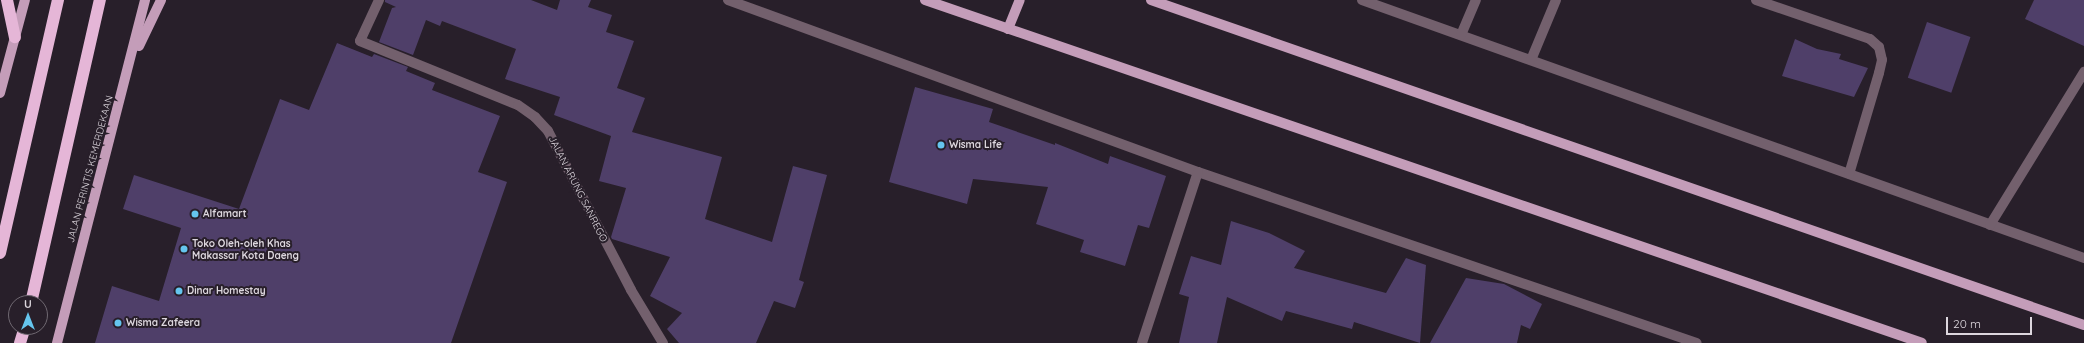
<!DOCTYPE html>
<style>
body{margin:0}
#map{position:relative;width:2084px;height:343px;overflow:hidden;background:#281f2a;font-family:Quicksand,sans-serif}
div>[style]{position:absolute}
.building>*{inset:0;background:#4f3f69;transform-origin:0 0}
.minor>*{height:10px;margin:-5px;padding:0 5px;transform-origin:5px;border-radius:5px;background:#73606d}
.major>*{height:10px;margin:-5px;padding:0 5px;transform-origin:5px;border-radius:5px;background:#c49db9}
.highway>*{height:12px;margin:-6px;padding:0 6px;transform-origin:6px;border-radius:6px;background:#e5b6d7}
.dots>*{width:11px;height:11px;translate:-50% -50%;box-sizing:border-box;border:2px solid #281f2a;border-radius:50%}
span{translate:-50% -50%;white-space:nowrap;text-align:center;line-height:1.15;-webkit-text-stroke:4px #281f2a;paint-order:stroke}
.poi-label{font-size:10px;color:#ddd7de;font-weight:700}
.left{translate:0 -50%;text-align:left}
.street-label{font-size:10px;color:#ddd7de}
.north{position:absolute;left:8px;top:295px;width:40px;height:40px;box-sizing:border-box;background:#281f2a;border:1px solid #706972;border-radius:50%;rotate:0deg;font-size:11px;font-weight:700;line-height:16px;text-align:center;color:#ddd7de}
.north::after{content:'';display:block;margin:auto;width:14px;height:18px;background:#65c5ee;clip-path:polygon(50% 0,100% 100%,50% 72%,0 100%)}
.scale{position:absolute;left:1946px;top:317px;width:86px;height:18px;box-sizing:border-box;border:2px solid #ddd7de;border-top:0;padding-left:5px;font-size:12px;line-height:14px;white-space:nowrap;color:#ddd7de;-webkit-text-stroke:3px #281f2a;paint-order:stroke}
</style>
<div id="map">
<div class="building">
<div style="clip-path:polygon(385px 0,531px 0,557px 10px,560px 0,591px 0,588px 7px,612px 15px,606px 32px,634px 41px,617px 88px,645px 98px,632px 132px,722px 157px,705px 219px,772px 242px,793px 166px,827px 175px,799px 280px,804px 282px,795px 308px,774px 301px,756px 343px,679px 343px,667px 329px,682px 313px,650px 296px,670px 257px,612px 239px,611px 237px,626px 188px,599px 181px,611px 136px,554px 115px,560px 97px,505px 79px,516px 49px,442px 21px,440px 26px,426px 20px,413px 55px,379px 42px,392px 8px,396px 7px,385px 2px)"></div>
<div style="clip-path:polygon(2034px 0,2084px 0,2084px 46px,2025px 19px)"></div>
<div style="left:1927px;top:22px;width:46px;height:59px;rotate:19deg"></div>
<div style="clip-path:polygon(1795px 39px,1817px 49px,1841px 54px,1839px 59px,1868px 68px,1854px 97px,1782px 76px)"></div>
<div style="clip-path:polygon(337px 43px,372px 57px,374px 54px,408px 67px,406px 71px,435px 83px,432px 90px,500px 116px,478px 172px,507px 182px,451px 343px,95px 343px,112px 286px,159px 301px,181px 228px,123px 209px,134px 175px,239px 209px,280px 99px,309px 110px)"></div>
<div style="clip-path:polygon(915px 87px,993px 109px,989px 122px,1055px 145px,1055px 143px,1108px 164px,1110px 156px,1166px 176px,1149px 228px,1138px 225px,1125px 266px,1080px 252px,1084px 240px,1036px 224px,1048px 187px,973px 179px,967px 204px,889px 182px)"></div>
<div style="clip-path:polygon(1231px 221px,1269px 233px,1305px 251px,1294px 268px,1386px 293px,1406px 258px,1426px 265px,1420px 343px,1354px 322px,1352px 329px,1286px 311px,1282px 321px,1227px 297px,1217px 343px,1179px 343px,1189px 297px,1179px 294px,1191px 256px,1221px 265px)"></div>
<div style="clip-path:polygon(1466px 278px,1504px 284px,1542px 304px,1530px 329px,1521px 325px,1517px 343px,1430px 343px)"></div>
</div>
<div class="minor">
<div style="left:379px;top:0;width:45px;rotate:114.9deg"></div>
<div style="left:360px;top:41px;width:170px;rotate:22.1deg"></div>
<div style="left:518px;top:105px;width:21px;rotate:35deg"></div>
<div style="left:535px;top:117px;width:19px;rotate:47deg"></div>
<div style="left:548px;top:131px;width:179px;rotate:62.4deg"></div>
<div style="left:631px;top:290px;width:62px;rotate:58.9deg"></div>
<div style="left:728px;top:0;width:500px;rotate:20.1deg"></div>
<div style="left:1198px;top:172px;width:527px;rotate:18.92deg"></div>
<div style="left:1362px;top:0;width:767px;rotate:19.66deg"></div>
<div style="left:1756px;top:0;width:120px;rotate:18.9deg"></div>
<div style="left:1870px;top:39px;width:12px;rotate:42deg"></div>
<div style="left:1879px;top:47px;width:13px;rotate:77deg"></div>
<div style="left:1882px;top:60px;width:13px;rotate:103deg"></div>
<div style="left:1879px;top:73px;width:105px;rotate:106.5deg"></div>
<div style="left:1461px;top:35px;width:38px;rotate:-67deg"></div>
<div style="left:1531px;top:60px;width:65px;rotate:-67.4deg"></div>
<div style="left:1990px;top:225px;width:180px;rotate:-58.4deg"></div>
<div style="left:1142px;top:343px;width:180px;rotate:-71.9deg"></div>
</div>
<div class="major">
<div style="left:925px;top:0;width:1054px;rotate:18.98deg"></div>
<div style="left:1151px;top:0;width:988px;rotate:19.21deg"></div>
<div style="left:1008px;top:29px;width:31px;rotate:-68deg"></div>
<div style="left:139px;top:46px;width:51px;rotate:-64.4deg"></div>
<div style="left:0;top:93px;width:96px;rotate:-75deg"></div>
<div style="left:57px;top:343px;width:354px;rotate:-75.6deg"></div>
</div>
<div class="highway">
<div style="left:7px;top:0;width:38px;rotate:78deg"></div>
<div style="left:0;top:253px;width:260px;rotate:-77.1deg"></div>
<div style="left:31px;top:303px;width:311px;rotate:-77.2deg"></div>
<div style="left:20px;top:343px;width:17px;rotate:-73deg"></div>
</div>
<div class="dots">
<div style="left:941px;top:145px;background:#65c5ee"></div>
<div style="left:195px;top:214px;background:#65c5ee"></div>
<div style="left:184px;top:249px;background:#65c5ee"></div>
<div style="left:179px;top:291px;background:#65c5ee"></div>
<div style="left:118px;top:323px;background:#65c5ee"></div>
</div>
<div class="poi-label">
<span class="left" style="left:949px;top:145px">Wisma Life</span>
<span class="left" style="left:203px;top:214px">Alfamart</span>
<span class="left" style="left:192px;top:249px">Toko Oleh-oleh Khas<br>Makassar Kota Daeng</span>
<span class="left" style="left:187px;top:291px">Dinar Homestay</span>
<span class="left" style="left:126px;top:323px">Wisma Zafeera</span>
</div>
<div class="street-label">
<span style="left:90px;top:169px;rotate:-75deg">JALAN PERINTIS KEMERDEKAAN</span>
<span style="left:578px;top:189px;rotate:63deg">JALAN ARUNG SANREGO</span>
</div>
<div class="north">U</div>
<div class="scale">20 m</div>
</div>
